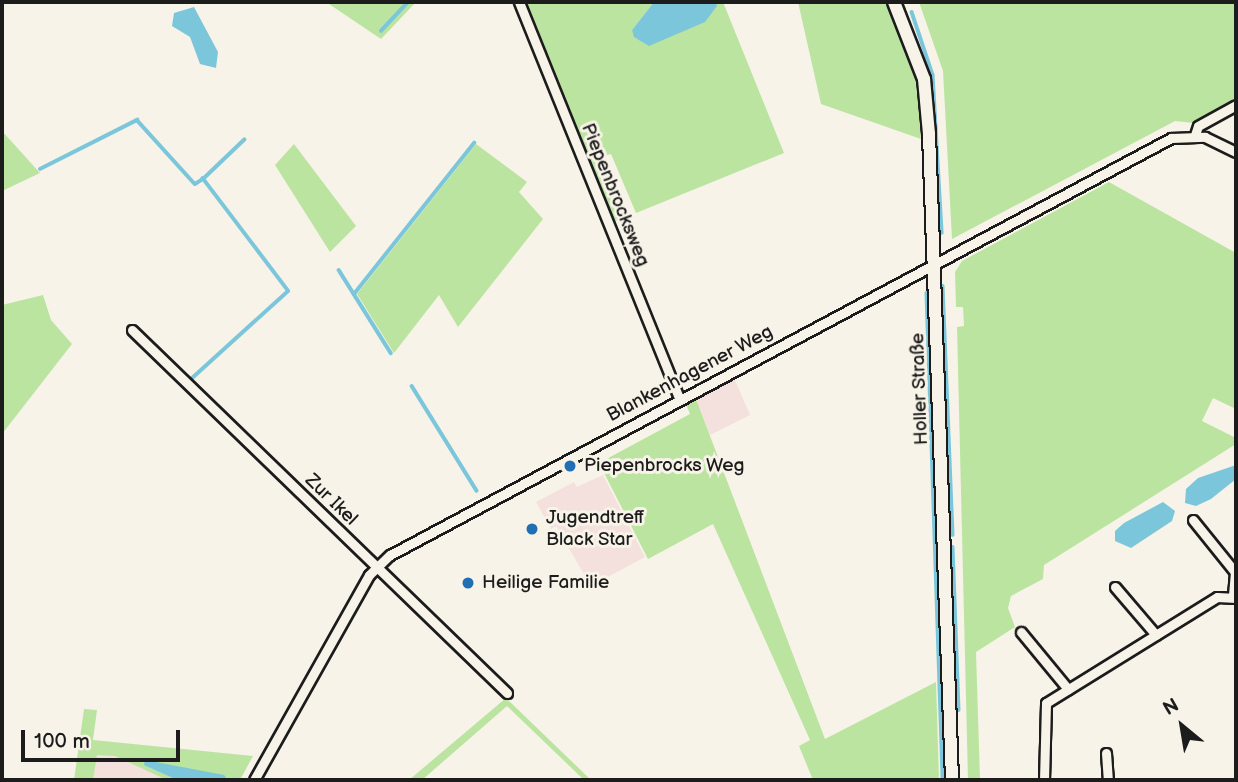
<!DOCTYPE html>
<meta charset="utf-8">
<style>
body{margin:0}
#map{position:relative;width:1238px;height:782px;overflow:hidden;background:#f7f3e8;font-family:"Balsamiq Sans",sans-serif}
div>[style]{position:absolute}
.built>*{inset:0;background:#f4e0dd}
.green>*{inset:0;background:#bbe4a0}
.water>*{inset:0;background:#7bc6da}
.stream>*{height:3.5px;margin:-1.75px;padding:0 1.75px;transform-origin:1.75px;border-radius:1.75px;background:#7bc6da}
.roads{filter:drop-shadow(2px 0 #1c1c1c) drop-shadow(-2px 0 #1c1c1c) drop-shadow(0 2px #1c1c1c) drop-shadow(0 -2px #1c1c1c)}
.street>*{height:9px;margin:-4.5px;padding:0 4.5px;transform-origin:4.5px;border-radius:4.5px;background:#f7f3e8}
.secondary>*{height:12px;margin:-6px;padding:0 6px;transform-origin:6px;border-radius:6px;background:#f7f3e8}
.dots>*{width:19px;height:19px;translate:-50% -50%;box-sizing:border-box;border:4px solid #f7f3e8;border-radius:50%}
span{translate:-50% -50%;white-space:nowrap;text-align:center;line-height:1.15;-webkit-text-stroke:6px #f7f3e8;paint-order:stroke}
.street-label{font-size:19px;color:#1c1c1c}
.poi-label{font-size:19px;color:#1c1c1c}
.left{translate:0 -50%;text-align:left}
.frame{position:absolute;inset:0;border:4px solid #1c1c1c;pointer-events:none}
.north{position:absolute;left:1147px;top:691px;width:70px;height:70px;-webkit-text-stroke:5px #f7f3e8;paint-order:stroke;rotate:330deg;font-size:19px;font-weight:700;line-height:28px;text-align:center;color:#1c1c1c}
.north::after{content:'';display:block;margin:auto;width:24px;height:32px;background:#1c1c1c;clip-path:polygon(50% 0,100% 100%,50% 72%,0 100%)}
.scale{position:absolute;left:21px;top:730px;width:159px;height:32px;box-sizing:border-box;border:4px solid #1c1c1c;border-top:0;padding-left:9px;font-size:21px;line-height:24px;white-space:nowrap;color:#1c1c1c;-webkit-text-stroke:5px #f7f3e8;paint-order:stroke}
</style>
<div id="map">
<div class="built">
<div style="clip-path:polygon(734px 378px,750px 415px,710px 435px,696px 399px)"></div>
<div style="clip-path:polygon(603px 475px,645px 557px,591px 586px,556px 526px,551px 529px,536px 502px,574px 482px,577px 487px)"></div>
<div style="clip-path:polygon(96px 755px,115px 755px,167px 780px,93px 780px)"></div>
</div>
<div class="green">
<div style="clip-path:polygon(326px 2px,416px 2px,381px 39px)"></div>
<div style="clip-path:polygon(525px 2px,654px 2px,632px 30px,723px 2px,784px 153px,636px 213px,611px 154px,604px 156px,628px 217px,614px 222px)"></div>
<div style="clip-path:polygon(798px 2px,886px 2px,916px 80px,921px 139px,821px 104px)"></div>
<div style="clip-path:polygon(919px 2px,1236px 2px,1236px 100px,1194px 123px,1175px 121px,952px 239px,943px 71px)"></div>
<div style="clip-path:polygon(2px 131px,40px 173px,2px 191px)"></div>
<div style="clip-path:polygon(294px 144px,356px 226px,330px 252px,275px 165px)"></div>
<div style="clip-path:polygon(476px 144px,527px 182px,519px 192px,543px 219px,458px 327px,439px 295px,394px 353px,357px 294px)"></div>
<div style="clip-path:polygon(1109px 182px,1236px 253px,1236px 409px,1213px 398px,1202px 421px,1236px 438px,1236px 444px,1044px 565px,1043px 579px,1011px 596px,1008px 608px,1015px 627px,976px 652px,980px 780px,968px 780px,957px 327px,964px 326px,963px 307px,956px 307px,955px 272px,962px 261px)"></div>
<div style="clip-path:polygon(43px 295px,51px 320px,72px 344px,2px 434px,2px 305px)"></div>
<div style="clip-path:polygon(696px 399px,825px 739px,936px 682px,939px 780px,813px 780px,799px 746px,810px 740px,713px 524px,648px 559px,599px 463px,690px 414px,686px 404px)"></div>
<div style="clip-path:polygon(506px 698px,591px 780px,584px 780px,507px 706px,422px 780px,409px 780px)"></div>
<div style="clip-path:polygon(84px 709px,97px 710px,93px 740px,253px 756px,240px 780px,145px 765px,177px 780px,167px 780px,115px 756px,97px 755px,93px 780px,74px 780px)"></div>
</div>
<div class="water">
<div style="clip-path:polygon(654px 2px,716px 2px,717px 6px,705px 22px,649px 46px,634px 37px,632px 30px)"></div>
<div style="clip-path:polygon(194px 7px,218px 52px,216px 68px,200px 64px,190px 37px,172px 26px,174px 13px)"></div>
<div style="clip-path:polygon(1236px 465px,1236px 479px,1211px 499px,1196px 506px,1185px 503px,1186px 489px,1198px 478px)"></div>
<div style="clip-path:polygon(1163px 502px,1175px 511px,1172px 521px,1131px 548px,1115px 541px,1115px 531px,1124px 523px)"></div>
<div style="clip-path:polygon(145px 760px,224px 775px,228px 780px,177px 780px,144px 765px)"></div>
</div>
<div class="stream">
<div style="left:912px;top:12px;width:66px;rotate:71.6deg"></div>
<div style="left:933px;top:75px;width:158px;rotate:86.7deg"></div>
<div style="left:381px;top:31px;width:40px;rotate:-47deg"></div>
<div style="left:40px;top:169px;width:109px;rotate:-26.8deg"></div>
<div style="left:137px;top:120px;width:86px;rotate:47.8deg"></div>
<div style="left:195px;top:184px;width:9px;rotate:-32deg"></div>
<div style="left:339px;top:270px;width:98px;rotate:57.9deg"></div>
<div style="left:943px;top:286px;width:249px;rotate:87.7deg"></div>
<div style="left:927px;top:293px;width:487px;rotate:88.1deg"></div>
<div style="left:354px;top:294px;width:193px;rotate:-51.5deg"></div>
<div style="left:190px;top:380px;width:132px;rotate:-42.2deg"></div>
<div style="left:288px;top:291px;width:141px;rotate:-127.2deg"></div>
<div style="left:203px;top:179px;width:57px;rotate:-43.6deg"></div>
<div style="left:412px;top:386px;width:123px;rotate:58.2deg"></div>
<div style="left:205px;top:395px;width:222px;rotate:43.9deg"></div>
<div style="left:953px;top:547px;width:163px;rotate:87.9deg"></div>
</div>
<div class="roads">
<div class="street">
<div style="left:519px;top:2px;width:429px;rotate:68deg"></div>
<div style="left:1195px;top:135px;width:9px;rotate:-72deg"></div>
<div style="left:1198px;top:126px;width:43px;rotate:-28.9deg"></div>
<div style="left:132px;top:330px;width:522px;rotate:44.07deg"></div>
<div style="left:1193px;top:520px;width:67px;rotate:51.1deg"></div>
<div style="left:1235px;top:572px;width:24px;rotate:95deg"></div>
<div style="left:1115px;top:587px;width:63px;rotate:49.5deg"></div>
<div style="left:1021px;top:632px;width:74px;rotate:50.5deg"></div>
<div style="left:1106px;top:753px;width:27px;rotate:86deg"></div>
<div style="left:254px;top:780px;width:235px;rotate:-60.7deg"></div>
<div style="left:369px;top:575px;width:29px;rotate:-44deg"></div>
<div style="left:390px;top:555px;width:885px;rotate:-28.1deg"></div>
<div style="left:1171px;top:138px;width:34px;rotate:-2deg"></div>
<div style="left:1205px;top:137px;width:34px;rotate:26deg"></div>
<div style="left:1044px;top:780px;width:77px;rotate:-88.5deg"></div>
<div style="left:1046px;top:703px;width:201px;rotate:-31.8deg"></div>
<div style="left:1217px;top:597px;width:19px;rotate:3deg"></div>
</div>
<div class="secondary">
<div style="left:894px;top:2px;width:83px;rotate:68.7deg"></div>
<div style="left:924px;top:79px;width:55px;rotate:84.8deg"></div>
<div style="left:929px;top:134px;width:646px;rotate:87.96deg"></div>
</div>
</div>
<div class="dots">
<div style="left:570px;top:466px;background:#1f6fb2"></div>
<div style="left:532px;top:529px;background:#1f6fb2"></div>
<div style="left:468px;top:583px;background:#1f6fb2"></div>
</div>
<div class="street-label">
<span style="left:615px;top:195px;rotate:68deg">Piepenbrocksweg</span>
<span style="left:690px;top:374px;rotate:-28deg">Blankenhagener Weg</span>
<span style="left:920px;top:389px;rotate:-92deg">Holler Straße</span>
<span style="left:331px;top:500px;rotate:44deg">Zur Ikel</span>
</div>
<div class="poi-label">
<span class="left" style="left:584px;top:466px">Piepenbrocks Weg</span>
<span class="left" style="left:546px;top:529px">Jugendtreff<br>Black Star</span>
<span class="left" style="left:482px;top:583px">Heilige Familie</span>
</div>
<div class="frame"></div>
<div class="north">N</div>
<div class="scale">100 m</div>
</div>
